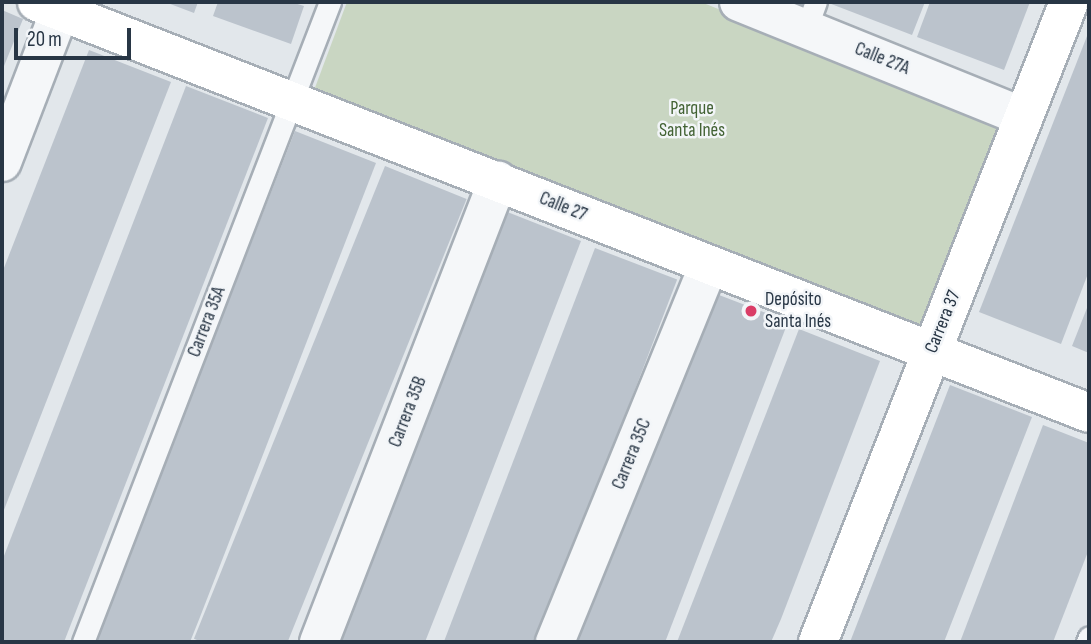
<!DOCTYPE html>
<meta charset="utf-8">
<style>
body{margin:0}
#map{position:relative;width:1091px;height:644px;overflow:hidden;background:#e2e7eb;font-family:"Sofia Sans Condensed",sans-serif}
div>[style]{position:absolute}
.green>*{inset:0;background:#c9d6c2}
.building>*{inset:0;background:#bbc3cc;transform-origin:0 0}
.roads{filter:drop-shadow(2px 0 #a6aeb6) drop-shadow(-2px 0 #a6aeb6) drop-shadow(0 2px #a6aeb6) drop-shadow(0 -2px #a6aeb6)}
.lane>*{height:21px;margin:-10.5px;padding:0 10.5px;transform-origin:10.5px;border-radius:10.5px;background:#f5f7f9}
.street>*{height:38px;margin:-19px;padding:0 19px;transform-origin:19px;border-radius:19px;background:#f5f7f9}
.secondary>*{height:38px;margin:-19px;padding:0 19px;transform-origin:19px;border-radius:19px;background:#fff}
.dots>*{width:19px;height:19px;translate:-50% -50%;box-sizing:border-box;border:4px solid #f2f5f8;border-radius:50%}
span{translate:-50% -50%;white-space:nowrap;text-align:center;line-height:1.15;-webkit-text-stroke:5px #f2f5f8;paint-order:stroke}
.street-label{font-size:19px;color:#283645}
.park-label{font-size:19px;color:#426234}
.poi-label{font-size:19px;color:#283645}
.left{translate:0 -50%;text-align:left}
.frame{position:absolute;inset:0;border:4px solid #283645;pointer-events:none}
.scale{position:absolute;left:14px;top:28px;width:117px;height:32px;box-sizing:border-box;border:4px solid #283645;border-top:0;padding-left:9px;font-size:21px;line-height:24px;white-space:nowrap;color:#283645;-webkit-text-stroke:5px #f2f5f8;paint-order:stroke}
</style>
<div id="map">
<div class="green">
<div style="clip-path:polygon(347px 2px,701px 2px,1001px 123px,919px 329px,313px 93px)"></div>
</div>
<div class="building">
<div style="clip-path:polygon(165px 2px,198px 2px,194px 13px)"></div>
<div style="clip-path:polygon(218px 2px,291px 2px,304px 6px,291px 44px,213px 16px)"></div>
<div style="clip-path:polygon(826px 2px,925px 2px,912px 35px)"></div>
<div style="clip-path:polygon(930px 2px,1030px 2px,1004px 70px,917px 37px)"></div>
<div style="clip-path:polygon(2px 10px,23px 19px,2px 71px)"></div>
<div style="clip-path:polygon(1089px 31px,1089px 271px,1061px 344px,979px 312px)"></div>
<div style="clip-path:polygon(89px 50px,171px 82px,2px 515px,2px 273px)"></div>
<div style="clip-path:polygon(186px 86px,268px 118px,64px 642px,2px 642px,2px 561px)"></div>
<div style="clip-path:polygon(295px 131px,376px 163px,200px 617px,190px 642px,95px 642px)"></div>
<div style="left:385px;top:166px;width:88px;height:510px;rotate:22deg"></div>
<div style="clip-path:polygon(500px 209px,581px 241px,467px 536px,425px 642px,331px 642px)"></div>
<div style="left:595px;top:248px;width:88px;height:423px;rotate:21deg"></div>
<div style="left:706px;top:290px;width:88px;height:378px;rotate:21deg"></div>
<div style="clip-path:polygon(1089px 303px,1089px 353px,1072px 346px)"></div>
<div style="clip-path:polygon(799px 329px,880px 361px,781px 619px,771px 642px,677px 642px)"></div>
<div style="clip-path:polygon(950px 385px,1032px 417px,989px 527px,944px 642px,850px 642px)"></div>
<div style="clip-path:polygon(1043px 425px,1089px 443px,1089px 549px,1053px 642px,960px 642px)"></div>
</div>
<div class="roads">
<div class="lane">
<div style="left:806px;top:29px;width:29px;rotate:-70deg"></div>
<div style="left:83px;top:642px;width:686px;rotate:-68.9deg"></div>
<div style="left:1087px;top:642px;width:5px;rotate:-68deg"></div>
</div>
<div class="street">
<div style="left:739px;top:2px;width:307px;rotate:22deg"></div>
<div style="left:2px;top:162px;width:162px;rotate:-69deg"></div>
<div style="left:319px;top:642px;width:495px;rotate:-68.8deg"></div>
<div style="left:555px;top:642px;width:407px;rotate:-67.8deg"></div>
</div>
<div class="secondary">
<div style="left:37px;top:2px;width:1129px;rotate:21.34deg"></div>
<div style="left:818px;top:642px;width:687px;rotate:-68.59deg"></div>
</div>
</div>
<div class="dots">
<div style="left:751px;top:311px;background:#da3d67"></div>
</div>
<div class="street-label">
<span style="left:882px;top:59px;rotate:22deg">Calle 27A</span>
<span style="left:563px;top:207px;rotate:22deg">Calle 27</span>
<span style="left:207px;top:322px;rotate:-69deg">Carrera 35A</span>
<span style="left:943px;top:322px;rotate:-68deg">Carrera 37</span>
<span style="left:408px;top:412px;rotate:-69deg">Carrera 35B</span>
<span style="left:632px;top:454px;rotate:-68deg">Carrera 35C</span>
</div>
<div class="park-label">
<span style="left:692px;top:120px">Parque<br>Santa Inés</span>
</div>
<div class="poi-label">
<span class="left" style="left:765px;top:311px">Depósito<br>Santa Inés</span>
</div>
<div class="frame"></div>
<div class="scale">20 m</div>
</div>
